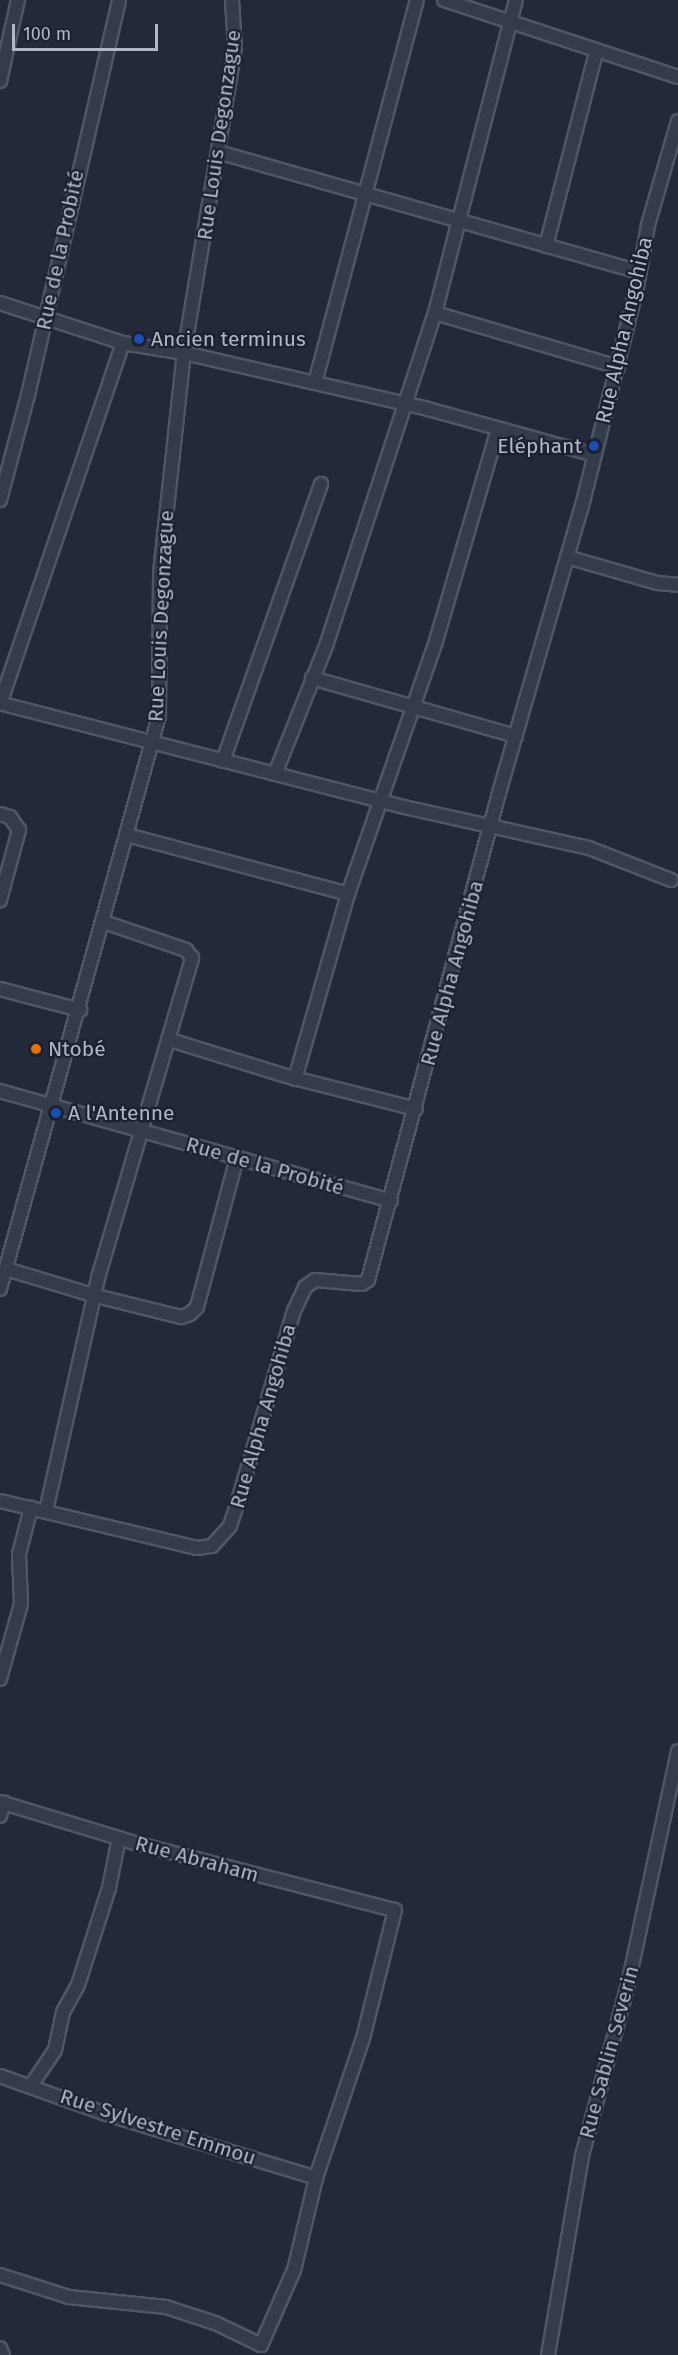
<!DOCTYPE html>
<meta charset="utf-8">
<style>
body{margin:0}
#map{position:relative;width:678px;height:2355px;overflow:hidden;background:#222a39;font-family:"Fira Sans",sans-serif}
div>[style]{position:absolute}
.roads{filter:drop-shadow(2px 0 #505764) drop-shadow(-2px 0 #505764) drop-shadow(0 2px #505764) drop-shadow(0 -2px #505764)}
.minor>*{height:12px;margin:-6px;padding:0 6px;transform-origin:6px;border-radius:6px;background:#353c49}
.dots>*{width:16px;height:16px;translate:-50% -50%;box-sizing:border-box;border:3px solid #1b212e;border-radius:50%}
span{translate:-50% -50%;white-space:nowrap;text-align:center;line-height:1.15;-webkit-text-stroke:4.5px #1b212e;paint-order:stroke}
.street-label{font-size:21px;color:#b0b7c6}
.poi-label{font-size:21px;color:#b0b7c6}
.left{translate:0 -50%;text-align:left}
.right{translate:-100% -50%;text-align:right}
.scale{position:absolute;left:12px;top:24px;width:146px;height:27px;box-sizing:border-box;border:3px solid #b0b7c6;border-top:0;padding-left:8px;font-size:18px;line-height:21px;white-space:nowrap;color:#b0b7c6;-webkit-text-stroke:4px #1b212e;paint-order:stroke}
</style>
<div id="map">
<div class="roads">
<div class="minor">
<div style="left:444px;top:0;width:246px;rotate:18.2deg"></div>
<div style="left:0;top:81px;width:83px;rotate:-77.5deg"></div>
<div style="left:218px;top:152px;width:438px;rotate:15.9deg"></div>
<div style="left:546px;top:246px;width:200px;rotate:-75.5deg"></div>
<div style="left:0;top:303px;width:129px;rotate:18deg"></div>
<div style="left:123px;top:343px;width:62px;rotate:9.3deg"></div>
<div style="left:184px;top:353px;width:250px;rotate:12.9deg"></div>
<div style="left:428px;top:409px;width:173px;rotate:15.4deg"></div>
<div style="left:435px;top:313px;width:191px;rotate:16.4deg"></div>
<div style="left:315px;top:383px;width:396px;rotate:-75.1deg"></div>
<div style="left:0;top:500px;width:109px;rotate:-75.1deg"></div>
<div style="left:28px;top:395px;width:405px;rotate:-77deg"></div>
<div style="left:567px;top:557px;width:94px;rotate:16.1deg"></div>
<div style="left:657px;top:583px;width:21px;rotate:5deg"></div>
<div style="left:312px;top:678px;width:212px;rotate:15.9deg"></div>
<div style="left:0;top:704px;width:381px;rotate:-71.2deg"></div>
<div style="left:3px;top:704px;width:414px;rotate:14.4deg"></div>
<div style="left:404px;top:807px;width:189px;rotate:12.5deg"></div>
<div style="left:589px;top:848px;width:88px;rotate:21.3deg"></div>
<div style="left:223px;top:761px;width:294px;rotate:-70.5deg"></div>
<div style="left:275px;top:774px;width:141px;rotate:-68.3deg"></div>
<div style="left:327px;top:643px;width:347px;rotate:-71.9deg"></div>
<div style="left:435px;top:313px;width:323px;rotate:-75.5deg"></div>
<div style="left:0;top:814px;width:10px;rotate:17deg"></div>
<div style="left:10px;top:817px;width:16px;rotate:55deg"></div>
<div style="left:19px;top:830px;width:73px;rotate:105.2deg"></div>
<div style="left:127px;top:835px;width:229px;rotate:14.9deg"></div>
<div style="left:0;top:989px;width:83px;rotate:14.7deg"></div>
<div style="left:170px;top:1040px;width:121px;rotate:17.2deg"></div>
<div style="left:286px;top:1076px;width:134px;rotate:14.2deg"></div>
<div style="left:295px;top:1079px;width:192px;rotate:-74deg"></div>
<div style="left:348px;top:894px;width:268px;rotate:-70.8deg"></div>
<div style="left:436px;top:641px;width:221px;rotate:-73.7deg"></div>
<div style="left:0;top:1091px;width:406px;rotate:15.7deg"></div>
<div style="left:6px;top:1269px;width:94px;rotate:16.7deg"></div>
<div style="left:96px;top:1296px;width:88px;rotate:13.9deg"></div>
<div style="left:181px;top:1317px;width:9px;rotate:-18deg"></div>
<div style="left:190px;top:1314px;width:10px;rotate:-45deg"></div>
<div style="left:197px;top:1307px;width:154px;rotate:-75deg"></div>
<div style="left:0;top:1289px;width:595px;rotate:-74.49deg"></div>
<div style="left:159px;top:716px;width:143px;rotate:-89.6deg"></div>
<div style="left:160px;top:573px;width:221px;rotate:-83.8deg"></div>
<div style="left:184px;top:353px;width:309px;rotate:-80.5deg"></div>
<div style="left:235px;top:48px;width:48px;rotate:-93.6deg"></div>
<div style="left:0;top:1501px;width:203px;rotate:13.4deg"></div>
<div style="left:197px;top:1548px;width:15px;rotate:-8deg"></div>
<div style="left:212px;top:1546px;width:27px;rotate:-48deg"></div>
<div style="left:230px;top:1526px;width:16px;rotate:-72deg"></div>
<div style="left:235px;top:1511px;width:209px;rotate:-73.6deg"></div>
<div style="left:294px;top:1311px;width:26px;rotate:-65deg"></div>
<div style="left:305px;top:1287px;width:12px;rotate:-35deg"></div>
<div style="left:315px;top:1280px;width:47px;rotate:4.9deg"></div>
<div style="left:362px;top:1284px;width:7px;rotate:-34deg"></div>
<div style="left:368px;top:1280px;width:504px;rotate:-74.94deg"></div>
<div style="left:499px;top:793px;width:299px;rotate:-73.9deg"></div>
<div style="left:582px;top:506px;width:226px;rotate:-75.9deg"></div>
<div style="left:637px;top:287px;width:63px;rotate:-79.9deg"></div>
<div style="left:648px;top:225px;width:108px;rotate:-73.9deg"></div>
<div style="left:46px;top:1511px;width:239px;rotate:-77.4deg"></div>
<div style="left:98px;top:1278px;width:334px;rotate:-73.6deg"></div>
<div style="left:192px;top:958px;width:10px;rotate:-127deg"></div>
<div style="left:186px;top:950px;width:87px;rotate:-161.1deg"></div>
<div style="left:0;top:1679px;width:78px;rotate:-74.4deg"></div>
<div style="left:21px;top:1604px;width:50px;rotate:-92.3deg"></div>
<div style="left:19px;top:1554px;width:48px;rotate:-75.4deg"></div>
<div style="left:0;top:1802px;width:141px;rotate:16.9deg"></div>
<div style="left:135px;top:1843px;width:268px;rotate:14.5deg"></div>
<div style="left:395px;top:1910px;width:132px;rotate:104deg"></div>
<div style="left:363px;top:2038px;width:148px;rotate:108.6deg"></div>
<div style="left:316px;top:2178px;width:95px;rotate:103.4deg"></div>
<div style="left:294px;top:2270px;width:82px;rotate:113.7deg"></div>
<div style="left:261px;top:2345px;width:51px;rotate:-154.4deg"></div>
<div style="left:215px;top:2323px;width:52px;rotate:-161.9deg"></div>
<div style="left:166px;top:2307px;width:98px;rotate:-174.1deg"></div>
<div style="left:69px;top:2297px;width:72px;rotate:-162.3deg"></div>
<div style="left:0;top:1816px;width:14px;rotate:-73deg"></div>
<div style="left:0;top:2076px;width:113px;rotate:19.7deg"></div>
<div style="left:106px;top:2114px;width:220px;rotate:16.9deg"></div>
<div style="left:32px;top:2084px;width:41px;rotate:-55.9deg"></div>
<div style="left:55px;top:2050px;width:39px;rotate:-78deg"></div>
<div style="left:63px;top:2012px;width:31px;rotate:-61deg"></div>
<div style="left:78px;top:1985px;width:102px;rotate:-72.3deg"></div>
<div style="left:109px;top:1888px;width:51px;rotate:-78.7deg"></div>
<div style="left:0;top:2348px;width:8px;rotate:67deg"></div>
<div style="left:548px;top:2355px;width:202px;rotate:-80.3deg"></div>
<div style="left:582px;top:2156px;width:182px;rotate:-75deg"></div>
<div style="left:629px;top:1980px;width:234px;rotate:-77.9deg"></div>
</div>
</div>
<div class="dots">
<div style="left:139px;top:339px;background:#1a4fb4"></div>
<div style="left:594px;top:446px;background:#1a4fb4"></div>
<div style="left:36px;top:1049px;background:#e8710a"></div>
<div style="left:56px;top:1113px;background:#1a4fb4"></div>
</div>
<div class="street-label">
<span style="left:219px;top:135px;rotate:-82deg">Rue Louis Degonzague</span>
<span style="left:60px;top:250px;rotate:-78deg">Rue de la Probité</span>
<span style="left:624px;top:330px;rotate:-77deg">Rue Alpha Angohiba</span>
<span style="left:161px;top:616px;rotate:-87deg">Rue Louis Degonzague</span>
<span style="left:452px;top:973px;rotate:-75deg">Rue Alpha Angohiba</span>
<span style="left:265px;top:1166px;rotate:16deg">Rue de la Probité</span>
<span style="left:263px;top:1416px;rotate:-74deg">Rue Alpha Angohiba</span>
<span style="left:197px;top:1859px;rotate:15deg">Rue Abraham</span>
<span style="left:609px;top:2052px;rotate:-75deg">Rue Sablin Severin</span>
<span style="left:158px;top:2127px;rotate:18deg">Rue Sylvestre Emmou</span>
</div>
<div class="poi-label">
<span class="left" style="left:151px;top:339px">Ancien terminus</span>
<span class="right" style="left:582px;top:446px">Eléphant</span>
<span class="left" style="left:48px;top:1049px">Ntobé</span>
<span class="left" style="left:68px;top:1113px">A l'Antenne</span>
</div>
<div class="scale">100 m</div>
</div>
